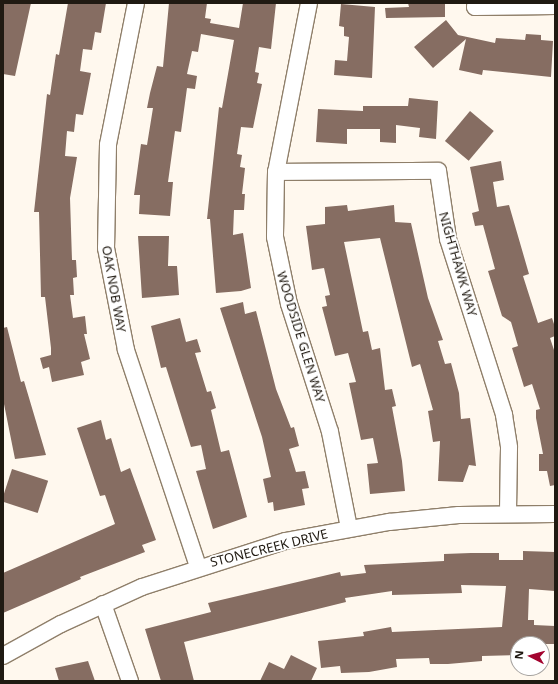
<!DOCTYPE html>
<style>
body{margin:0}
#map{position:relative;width:558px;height:684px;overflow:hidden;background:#fff8ee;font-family:"Noto Sans",sans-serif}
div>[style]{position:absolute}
.building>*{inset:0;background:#866d62;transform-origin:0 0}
.roads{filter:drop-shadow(1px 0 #8f7f6a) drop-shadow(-1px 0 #8f7f6a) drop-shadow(0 1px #8f7f6a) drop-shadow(0 -1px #8f7f6a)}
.minor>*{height:16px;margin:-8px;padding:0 8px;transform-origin:8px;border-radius:8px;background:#fff}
span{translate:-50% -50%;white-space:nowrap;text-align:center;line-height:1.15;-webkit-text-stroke:3.5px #fff;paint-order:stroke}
.street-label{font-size:13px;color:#201a12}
.frame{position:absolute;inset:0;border:4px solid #201a12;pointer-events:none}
.north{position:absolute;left:510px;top:636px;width:40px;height:40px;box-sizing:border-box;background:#fff;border:1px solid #a6a3a0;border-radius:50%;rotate:276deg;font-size:11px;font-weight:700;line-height:16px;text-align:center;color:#201a12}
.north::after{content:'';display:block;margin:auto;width:14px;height:18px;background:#a3042f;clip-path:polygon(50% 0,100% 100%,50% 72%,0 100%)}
</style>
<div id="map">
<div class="building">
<div style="clip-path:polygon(3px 3px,31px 3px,15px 76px,3px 74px)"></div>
<div style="clip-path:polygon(68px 3px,106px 3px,101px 33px,95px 32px,92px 50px,83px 49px,80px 71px,91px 73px,83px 115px,76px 114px,74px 132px,67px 131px,65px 156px,77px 157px,70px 198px,72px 260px,76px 260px,77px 277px,73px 278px,74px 295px,70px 295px,73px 318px,85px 316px,87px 334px,84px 334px,90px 359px,81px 362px,84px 375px,52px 382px,49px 367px,43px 369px,40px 358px,51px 355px,51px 348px,45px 297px,41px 297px,39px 212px,34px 212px,47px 94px,50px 95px,56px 54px,59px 55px)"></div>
<div style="clip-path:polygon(169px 3px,207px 3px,205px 18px,211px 19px,210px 23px,239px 28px,243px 3px,276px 3px,271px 49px,259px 47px,255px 72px,259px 73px,257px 83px,262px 84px,253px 128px,241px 127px,237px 154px,242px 155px,240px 167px,245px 168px,242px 194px,245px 194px,244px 210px,234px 210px,233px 235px,243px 233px,251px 288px,241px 291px,216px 293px,210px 219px,207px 219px,219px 107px,222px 108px,234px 40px,201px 34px,198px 52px,192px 51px,187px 74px,197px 76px,195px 89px,187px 88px,181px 132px,175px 131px,168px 182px,173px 182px,170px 216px,139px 214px,140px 195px,134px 195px,141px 144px,147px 145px,153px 108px,147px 108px,150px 93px,157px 66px,163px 67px)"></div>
<div style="clip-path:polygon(408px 3px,445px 3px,445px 17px,386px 18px,385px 8px,409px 7px)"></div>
<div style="clip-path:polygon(341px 4px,375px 7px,372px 78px,334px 75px,335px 60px,347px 61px,349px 37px,344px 36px,344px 27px,339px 26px)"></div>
<div style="clip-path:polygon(446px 20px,458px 35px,495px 43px,496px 38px,525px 40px,526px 34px,541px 35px,541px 40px,553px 41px,551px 77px,483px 70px,482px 75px,459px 70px,466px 39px,433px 68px,414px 47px)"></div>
<div style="clip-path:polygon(409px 98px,438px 101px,436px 139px,419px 137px,420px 128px,396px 125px,396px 143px,380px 142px,380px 129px,347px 129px,347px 144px,316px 142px,318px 109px,363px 111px,363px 106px,408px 106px)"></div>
<div style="left:470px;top:111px;width:31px;height:39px;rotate:40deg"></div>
<div style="clip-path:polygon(501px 161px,504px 180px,493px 182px,497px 207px,509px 205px,529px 274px,523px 276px,538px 323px,552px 318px,555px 327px,555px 336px,550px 338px,555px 353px,555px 485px,550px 486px,547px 471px,539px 471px,539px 454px,543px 454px,536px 418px,536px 410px,540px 409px,532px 384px,524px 387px,512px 348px,518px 346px,511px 322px,502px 316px,488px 271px,495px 269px,483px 225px,475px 226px,472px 213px,479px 211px,470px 167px)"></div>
<div style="clip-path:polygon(347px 205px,348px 211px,394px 205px,395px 222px,411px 223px,428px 298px,443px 340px,438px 341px,445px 364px,451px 363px,459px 393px,461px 419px,470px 418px,476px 466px,469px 465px,463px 482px,438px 481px,440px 441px,433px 442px,428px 411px,433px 410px,420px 364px,412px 367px,380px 238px,344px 242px,363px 332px,368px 331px,372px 350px,380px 348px,385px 390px,392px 389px,396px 406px,392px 407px,402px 461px,405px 491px,370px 494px,367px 464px,378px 463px,373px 438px,361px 440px,349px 383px,356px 382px,348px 353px,335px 356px,322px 307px,327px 306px,325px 296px,330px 295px,324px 268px,312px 270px,306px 226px,325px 224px,325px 207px)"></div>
<div style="clip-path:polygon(138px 236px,169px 236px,168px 266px,177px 266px,179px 295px,142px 298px)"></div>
<div style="clip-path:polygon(243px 302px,245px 314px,256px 311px,276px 389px,291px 428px,294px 427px,299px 446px,289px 449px,296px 472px,305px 471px,309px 488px,302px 489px,305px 505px,274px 511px,273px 502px,268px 503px,263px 479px,271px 477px,262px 437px,220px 308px)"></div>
<div style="clip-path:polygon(180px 318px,186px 342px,197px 339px,201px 352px,195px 353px,207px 392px,211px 391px,216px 408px,211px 410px,221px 452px,229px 450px,247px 517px,213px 529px,196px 471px,206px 469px,201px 445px,191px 447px,166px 367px,161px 368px,151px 326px)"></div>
<div style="clip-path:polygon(7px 327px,21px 382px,24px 381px,46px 455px,15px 459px,3px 399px,3px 328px)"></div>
<div style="clip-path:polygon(101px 420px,106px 440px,111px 438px,121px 472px,130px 468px,156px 540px,142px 545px,145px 552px,80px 577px,81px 579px,3px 613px,3px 573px,115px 524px,105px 495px,100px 496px,77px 428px)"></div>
<div style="left:12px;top:469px;width:38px;height:34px;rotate:18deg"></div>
<div style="clip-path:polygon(523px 551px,555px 552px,555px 591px,529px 589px,528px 620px,534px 620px,534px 625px,555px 626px,555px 644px,518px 644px,518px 655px,482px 656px,482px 661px,448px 664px,430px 664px,429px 658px,396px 659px,397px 667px,369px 672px,341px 673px,340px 666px,321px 668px,318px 641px,364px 636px,363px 632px,391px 627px,392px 632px,502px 627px,506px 586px,461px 585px,462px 593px,392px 595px,392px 591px,345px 598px,346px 602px,184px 642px,194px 681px,161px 681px,145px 629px,211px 612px,208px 603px,340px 572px,341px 576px,366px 573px,364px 565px,444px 561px,444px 554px,471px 553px,499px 553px,499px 560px,523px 560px)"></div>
<div style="clip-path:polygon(291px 655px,317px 668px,311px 681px,260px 681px,269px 662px,284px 669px)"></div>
<div style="clip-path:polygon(88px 661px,95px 681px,59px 681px,55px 668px)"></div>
</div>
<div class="roads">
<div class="minor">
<div style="left:136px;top:3px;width:145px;rotate:101.2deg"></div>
<div style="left:108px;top:145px;width:103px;rotate:91.1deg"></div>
<div style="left:106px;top:248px;width:104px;rotate:78.9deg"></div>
<div style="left:126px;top:350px;width:228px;rotate:71.6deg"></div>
<div style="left:309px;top:3px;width:172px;rotate:101deg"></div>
<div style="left:276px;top:172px;width:65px;rotate:90.9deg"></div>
<div style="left:275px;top:237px;width:68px;rotate:78.2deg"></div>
<div style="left:289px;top:304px;width:134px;rotate:72.2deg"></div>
<div style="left:330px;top:432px;width:98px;rotate:78.8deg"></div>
<div style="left:476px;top:3px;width:4px;rotate:104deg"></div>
<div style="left:475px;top:7px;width:80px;rotate:-0.7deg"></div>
<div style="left:276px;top:172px;width:162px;rotate:-0.4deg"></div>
<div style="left:438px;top:171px;width:69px;rotate:81.6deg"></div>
<div style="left:448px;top:239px;width:185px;rotate:72.3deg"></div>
<div style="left:504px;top:415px;width:33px;rotate:81deg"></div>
<div style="left:509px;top:448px;width:65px;rotate:90.9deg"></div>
<div style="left:103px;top:604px;width:82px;rotate:70.7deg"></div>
<div style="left:3px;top:656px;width:66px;rotate:-28.9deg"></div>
<div style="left:61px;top:624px;width:89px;rotate:-24.6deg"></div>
<div style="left:142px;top:587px;width:150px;rotate:-17.8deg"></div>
<div style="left:285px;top:541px;width:106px;rotate:-10.4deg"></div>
<div style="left:389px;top:522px;width:70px;rotate:-5.7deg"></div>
<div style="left:459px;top:515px;width:96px;rotate:-0.6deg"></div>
</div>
</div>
<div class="street-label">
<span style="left:458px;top:264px;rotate:74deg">NIGHTHAWK WAY</span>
<span style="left:114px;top:289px;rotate:80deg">OAK NOB WAY</span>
<span style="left:301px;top:337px;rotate:73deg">WOODSIDE GLEN WAY</span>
<span style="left:269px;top:548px;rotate:-14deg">STONECREEK DRIVE</span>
</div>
<div class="frame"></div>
<div class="north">N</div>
</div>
